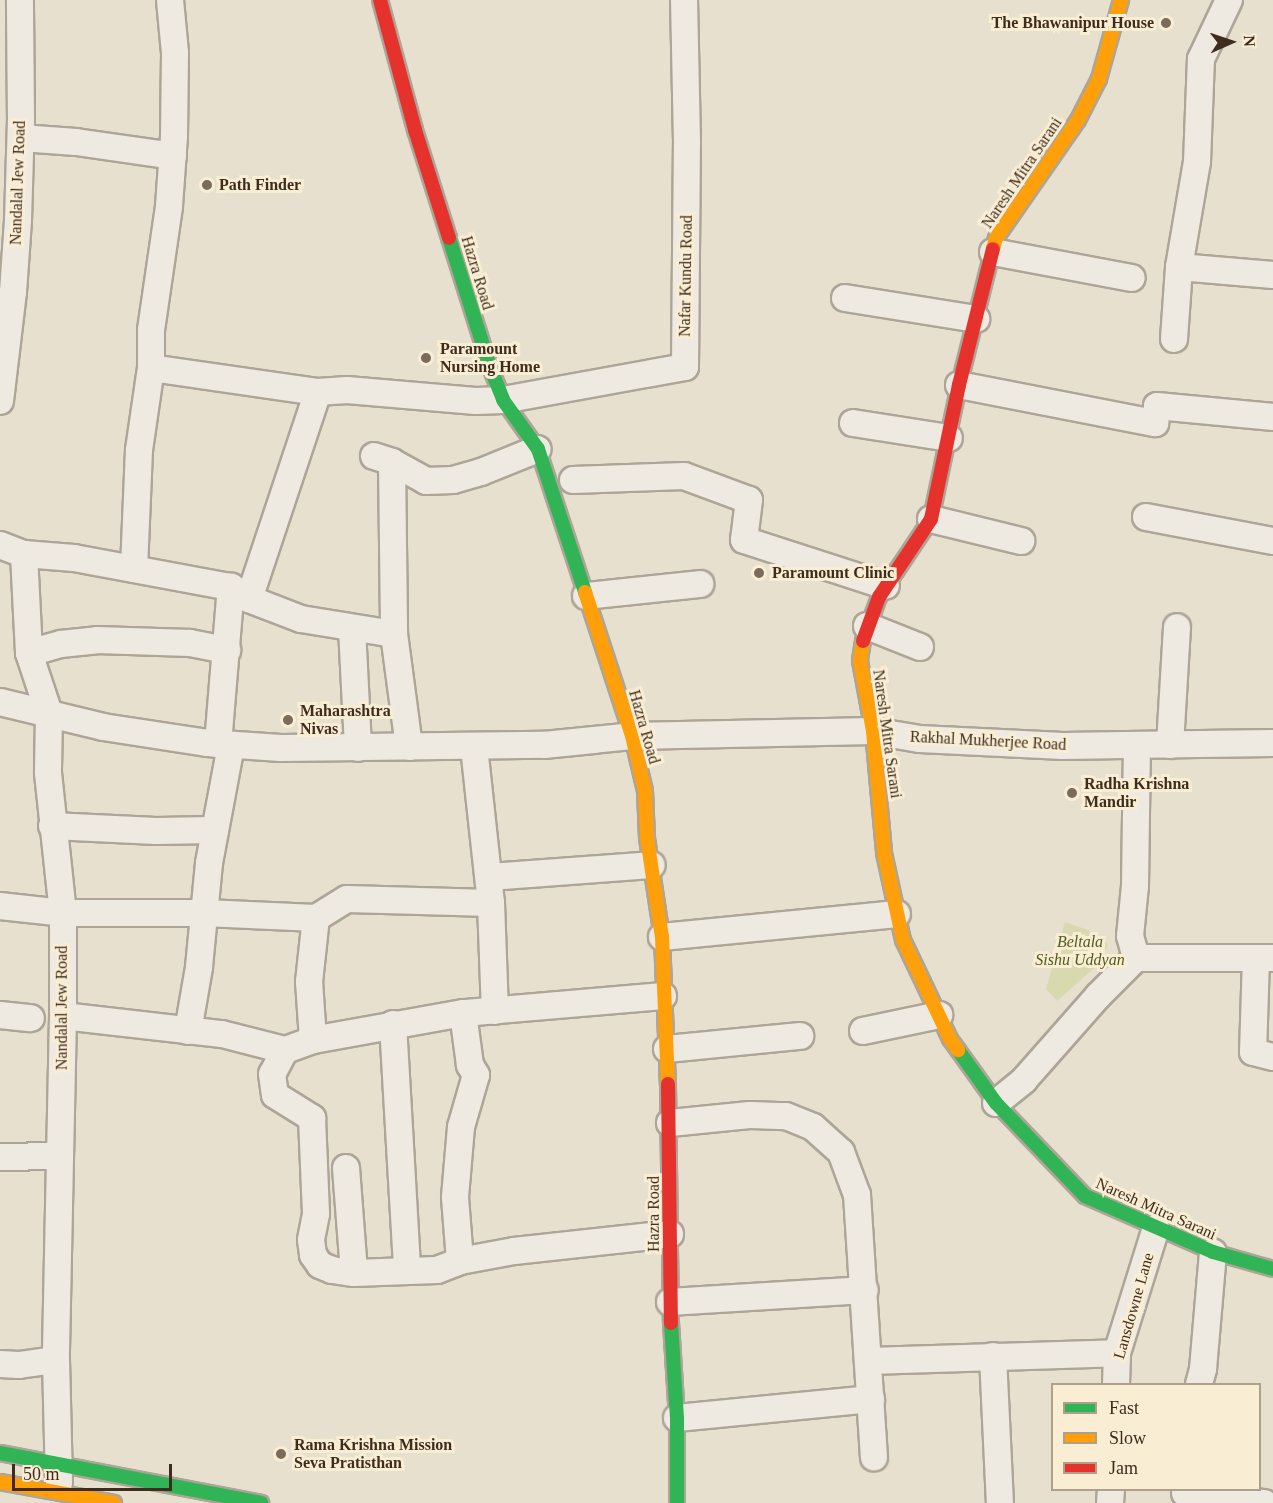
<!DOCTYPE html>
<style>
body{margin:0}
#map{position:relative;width:1273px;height:1503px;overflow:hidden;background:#e8e0ce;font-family:Georgia,serif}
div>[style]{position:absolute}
.green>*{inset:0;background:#d9d9af}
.roads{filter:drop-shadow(2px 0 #ada597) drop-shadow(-2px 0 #ada597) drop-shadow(0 2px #ada597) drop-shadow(0 -2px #ada597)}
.street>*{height:26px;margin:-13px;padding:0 13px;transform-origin:13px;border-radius:13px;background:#efeae1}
.fast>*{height:14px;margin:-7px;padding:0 7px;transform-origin:7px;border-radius:7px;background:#30b455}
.slow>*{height:14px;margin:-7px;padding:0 7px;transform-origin:7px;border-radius:7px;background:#ff9f0a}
.jam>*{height:14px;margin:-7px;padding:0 7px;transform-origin:7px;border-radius:7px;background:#e5322d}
.dots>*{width:16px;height:16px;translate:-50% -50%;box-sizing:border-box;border:3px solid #f9edd4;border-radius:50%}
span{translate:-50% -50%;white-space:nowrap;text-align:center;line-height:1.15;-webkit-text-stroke:6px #f9edd4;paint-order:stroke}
.poi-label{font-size:16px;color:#3e2c1d;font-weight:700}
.right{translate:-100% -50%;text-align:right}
.left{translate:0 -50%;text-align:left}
.street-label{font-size:16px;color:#3e2c1d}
.park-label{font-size:16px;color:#505d21;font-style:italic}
.legend{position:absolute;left:1051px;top:1383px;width:210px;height:108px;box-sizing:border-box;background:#f9edd4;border:2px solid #aea08b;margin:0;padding:8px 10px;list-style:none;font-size:18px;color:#3e2c1d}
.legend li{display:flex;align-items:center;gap:12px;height:30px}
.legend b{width:30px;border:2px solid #aea08b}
.north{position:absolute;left:1201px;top:12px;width:60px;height:60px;-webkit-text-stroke:4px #f9edd4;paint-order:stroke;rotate:87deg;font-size:16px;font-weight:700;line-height:24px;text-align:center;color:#3e2c1d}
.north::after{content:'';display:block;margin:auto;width:21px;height:27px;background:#3e2c1d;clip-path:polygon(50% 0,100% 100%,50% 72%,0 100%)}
.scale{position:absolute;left:12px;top:1464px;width:160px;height:27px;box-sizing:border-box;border:3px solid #3e2c1d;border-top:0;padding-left:8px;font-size:18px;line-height:21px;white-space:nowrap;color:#3e2c1d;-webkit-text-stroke:4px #f9edd4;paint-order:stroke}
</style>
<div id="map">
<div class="green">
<div style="clip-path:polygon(1065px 922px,1088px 930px,1108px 944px,1101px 962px,1057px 1001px,1046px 989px)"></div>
</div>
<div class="roads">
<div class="street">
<div style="left:21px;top:138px;width:55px;rotate:4.2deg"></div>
<div style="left:76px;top:142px;width:98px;rotate:8.2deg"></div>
<div style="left:993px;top:252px;width:141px;rotate:10.6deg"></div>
<div style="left:1179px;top:267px;width:94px;rotate:4.9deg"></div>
<div style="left:845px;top:298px;width:133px;rotate:9.1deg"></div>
<div style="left:1174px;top:339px;width:72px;rotate:-86deg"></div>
<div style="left:1179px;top:267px;width:107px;rotate:-80.3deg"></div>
<div style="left:1197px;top:162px;width:103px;rotate:-87.8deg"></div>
<div style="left:1201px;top:59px;width:65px;rotate:-64.6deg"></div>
<div style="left:151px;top:368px;width:169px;rotate:8.2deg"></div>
<div style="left:318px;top:392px;width:29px;rotate:-4deg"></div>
<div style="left:347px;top:390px;width:129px;rotate:4.9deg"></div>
<div style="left:476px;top:401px;width:27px;rotate:-2deg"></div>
<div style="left:503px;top:400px;width:185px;rotate:-10.3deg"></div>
<div style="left:685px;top:367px;width:225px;rotate:-89.5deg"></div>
<div style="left:687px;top:142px;width:142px;rotate:-91.2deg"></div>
<div style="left:959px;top:385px;width:200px;rotate:11deg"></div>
<div style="left:1155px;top:423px;width:17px;rotate:-83deg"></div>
<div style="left:1157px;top:406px;width:117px;rotate:5.4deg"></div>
<div style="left:0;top:401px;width:110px;rotate:-83.2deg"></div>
<div style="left:13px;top:292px;width:72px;rotate:-86deg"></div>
<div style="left:18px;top:220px;width:99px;rotate:-88.3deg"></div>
<div style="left:21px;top:121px;width:121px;rotate:-90.5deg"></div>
<div style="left:853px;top:423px;width:97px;rotate:8.9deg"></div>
<div style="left:374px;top:456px;width:19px;rotate:18deg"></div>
<div style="left:392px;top:462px;width:39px;rotate:29deg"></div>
<div style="left:426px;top:481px;width:27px;rotate:-2deg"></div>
<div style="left:453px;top:480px;width:29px;rotate:-16deg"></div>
<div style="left:481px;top:472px;width:61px;rotate:-22deg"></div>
<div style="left:392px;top:462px;width:172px;rotate:89.3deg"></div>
<div style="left:394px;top:634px;width:114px;rotate:82.4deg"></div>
<div style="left:573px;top:480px;width:111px;rotate:-2.1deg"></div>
<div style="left:684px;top:476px;width:69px;rotate:20.3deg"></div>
<div style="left:749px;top:500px;width:40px;rotate:97.1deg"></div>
<div style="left:744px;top:540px;width:149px;rotate:17.9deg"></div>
<div style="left:1146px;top:517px;width:129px;rotate:10.7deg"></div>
<div style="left:931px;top:519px;width:93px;rotate:13.7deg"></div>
<div style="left:0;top:545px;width:26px;rotate:21deg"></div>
<div style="left:24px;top:554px;width:99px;rotate:87.1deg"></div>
<div style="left:29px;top:653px;width:63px;rotate:71.6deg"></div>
<div style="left:49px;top:713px;width:60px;rotate:91deg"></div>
<div style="left:48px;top:773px;width:141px;rotate:83.9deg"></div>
<div style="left:63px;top:913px;width:103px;rotate:90deg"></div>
<div style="left:63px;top:1016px;width:344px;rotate:91.2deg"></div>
<div style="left:56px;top:1360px;width:123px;rotate:88.6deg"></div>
<div style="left:24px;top:554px;width:50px;rotate:4.6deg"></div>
<div style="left:74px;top:558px;width:160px;rotate:10.5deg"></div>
<div style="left:231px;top:587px;width:22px;rotate:34deg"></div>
<div style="left:249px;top:599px;width:218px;rotate:-71.6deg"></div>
<div style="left:134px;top:569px;width:119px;rotate:-87.6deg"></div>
<div style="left:139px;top:450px;width:83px;rotate:-81.7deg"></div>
<div style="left:151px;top:368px;width:38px;rotate:-90deg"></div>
<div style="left:151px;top:330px;width:125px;rotate:-81.7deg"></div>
<div style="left:169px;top:206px;width:70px;rotate:-85.9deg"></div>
<div style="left:174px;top:136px;width:83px;rotate:-89.3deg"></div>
<div style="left:175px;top:53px;width:53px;rotate:-95.4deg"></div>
<div style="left:586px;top:596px;width:115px;rotate:-6deg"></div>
<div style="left:249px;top:599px;width:56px;rotate:21deg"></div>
<div style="left:301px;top:619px;width:94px;rotate:9.2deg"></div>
<div style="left:867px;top:626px;width:57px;rotate:21.6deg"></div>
<div style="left:352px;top:628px;width:120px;rotate:87.1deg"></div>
<div style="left:29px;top:653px;width:33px;rotate:-16deg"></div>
<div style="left:61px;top:644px;width:36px;rotate:-6deg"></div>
<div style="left:97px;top:640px;width:93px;rotate:1.8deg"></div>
<div style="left:190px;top:643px;width:38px;rotate:11deg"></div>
<div style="left:0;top:702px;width:106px;rotate:13.6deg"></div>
<div style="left:103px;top:727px;width:105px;rotate:8.7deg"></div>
<div style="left:207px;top:743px;width:74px;rotate:3.9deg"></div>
<div style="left:281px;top:748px;width:263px;rotate:-0.7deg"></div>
<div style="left:544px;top:745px;width:88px;rotate:-5.8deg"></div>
<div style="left:632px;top:736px;width:241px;rotate:-1.2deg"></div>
<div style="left:873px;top:731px;width:48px;rotate:9.7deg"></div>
<div style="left:920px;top:739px;width:143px;rotate:2.8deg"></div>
<div style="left:1063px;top:746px;width:210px;rotate:-0.8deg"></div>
<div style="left:218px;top:744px;width:158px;rotate:-85.3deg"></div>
<div style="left:1170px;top:745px;width:118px;rotate:-86.6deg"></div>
<div style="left:474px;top:747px;width:157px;rotate:83.8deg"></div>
<div style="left:491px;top:903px;width:108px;rotate:87.9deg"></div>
<div style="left:52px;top:826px;width:104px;rotate:2.8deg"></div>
<div style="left:156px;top:831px;width:59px;rotate:-1deg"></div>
<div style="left:489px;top:877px;width:163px;rotate:-4.2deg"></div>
<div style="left:0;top:906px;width:63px;rotate:6.3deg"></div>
<div style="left:63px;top:913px;width:142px"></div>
<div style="left:205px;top:913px;width:111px;rotate:2.6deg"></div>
<div style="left:316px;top:918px;width:36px;rotate:-32deg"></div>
<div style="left:347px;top:899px;width:144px;rotate:1.6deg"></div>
<div style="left:662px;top:937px;width:236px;rotate:-5.6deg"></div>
<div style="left:1136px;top:958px;width:23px;rotate:-105deg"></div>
<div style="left:1130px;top:936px;width:50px;rotate:-84.3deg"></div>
<div style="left:1135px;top:886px;width:141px;rotate:-89.2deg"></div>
<div style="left:1256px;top:958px;width:94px;rotate:91.8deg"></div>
<div style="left:1253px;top:1052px;width:21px;rotate:14deg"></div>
<div style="left:663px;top:996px;width:201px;rotate:175.1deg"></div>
<div style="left:463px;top:1013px;width:152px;rotate:169.8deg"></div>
<div style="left:313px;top:1040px;width:30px;rotate:160deg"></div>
<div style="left:285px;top:1050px;width:27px;rotate:118deg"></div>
<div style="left:272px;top:1074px;width:21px;rotate:82deg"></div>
<div style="left:275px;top:1095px;width:44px;rotate:31.9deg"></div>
<div style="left:312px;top:1118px;width:96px;rotate:87.6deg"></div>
<div style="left:316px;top:1214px;width:26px;rotate:101deg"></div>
<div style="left:311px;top:1240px;width:15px;rotate:82deg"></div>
<div style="left:313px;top:1255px;width:12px;rotate:55deg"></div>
<div style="left:320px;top:1265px;width:13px;rotate:23deg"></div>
<div style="left:332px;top:1270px;width:22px;rotate:8deg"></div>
<div style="left:354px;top:1273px;width:83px;rotate:-2.1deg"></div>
<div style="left:437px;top:1270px;width:25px;rotate:-21deg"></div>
<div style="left:460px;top:1261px;width:55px;rotate:-10.5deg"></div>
<div style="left:514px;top:1251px;width:157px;rotate:-6.2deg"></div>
<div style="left:0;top:1015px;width:31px;rotate:6deg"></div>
<div style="left:63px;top:1016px;width:160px;rotate:6.5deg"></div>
<div style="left:222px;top:1034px;width:65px;rotate:14.3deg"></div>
<div style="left:393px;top:1024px;width:246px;rotate:86.7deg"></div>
<div style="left:188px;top:1031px;width:65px;rotate:-80.2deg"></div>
<div style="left:199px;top:967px;width:104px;rotate:-84.5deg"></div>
<div style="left:209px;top:863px;width:120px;rotate:-79.4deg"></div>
<div style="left:863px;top:1031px;width:78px;rotate:-11.9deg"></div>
<div style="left:313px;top:1040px;width:58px;rotate:-93.9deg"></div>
<div style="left:309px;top:982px;width:64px;rotate:-83.8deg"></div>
<div style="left:667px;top:1049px;width:134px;rotate:-5.6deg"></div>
<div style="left:996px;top:1103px;width:36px;rotate:-39deg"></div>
<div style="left:1024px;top:1080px;width:112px;rotate:-48.6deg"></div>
<div style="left:1098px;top:996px;width:54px;rotate:-45deg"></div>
<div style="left:1136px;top:958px;width:137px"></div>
<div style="left:670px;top:1123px;width:80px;rotate:-5.7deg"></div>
<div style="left:750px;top:1115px;width:36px;rotate:2deg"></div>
<div style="left:786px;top:1116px;width:29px;rotate:22deg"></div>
<div style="left:813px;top:1127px;width:38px;rotate:42deg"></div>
<div style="left:841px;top:1152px;width:46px;rotate:69.6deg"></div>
<div style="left:857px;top:1195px;width:263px;rotate:86.3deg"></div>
<div style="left:0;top:1157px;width:60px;rotate:-1deg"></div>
<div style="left:346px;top:1168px;width:105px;rotate:85.6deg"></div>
<div style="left:460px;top:1261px;width:64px;rotate:-94.5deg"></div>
<div style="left:455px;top:1197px;width:70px;rotate:-85.1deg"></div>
<div style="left:461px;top:1127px;width:54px;rotate:-73.9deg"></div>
<div style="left:476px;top:1075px;width:12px;rotate:-121deg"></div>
<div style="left:470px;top:1065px;width:52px;rotate:-97.7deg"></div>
<div style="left:670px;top:1302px;width:195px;rotate:-3.5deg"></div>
<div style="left:993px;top:1356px;width:147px;rotate:87.3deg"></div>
<div style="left:869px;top:1361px;width:248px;rotate:-1.8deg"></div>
<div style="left:0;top:1364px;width:19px;rotate:3deg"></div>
<div style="left:19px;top:1365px;width:37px;rotate:-8deg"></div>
<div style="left:1116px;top:1384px;width:31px;rotate:-88deg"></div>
<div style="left:1117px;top:1353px;width:131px;rotate:-72.7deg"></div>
<div style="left:1199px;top:1384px;width:16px;rotate:-75deg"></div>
<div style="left:1203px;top:1369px;width:117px;rotate:-85.1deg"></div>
<div style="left:677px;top:1418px;width:195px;rotate:-5.6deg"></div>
<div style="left:1185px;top:1493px;width:80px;rotate:7.2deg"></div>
<div style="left:1110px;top:1503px;width:13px;rotate:-86deg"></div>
</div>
<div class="fast">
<div style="left:449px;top:238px;width:135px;rotate:72.4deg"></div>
<div style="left:490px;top:367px;width:35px;rotate:68deg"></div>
<div style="left:503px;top:400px;width:60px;rotate:54.5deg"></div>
<div style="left:538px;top:449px;width:151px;rotate:71.8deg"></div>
<div style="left:958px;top:1050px;width:65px;rotate:54.4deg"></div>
<div style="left:996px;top:1103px;width:129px;rotate:46.3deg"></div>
<div style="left:1085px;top:1196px;width:140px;rotate:23.6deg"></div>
<div style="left:1213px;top:1252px;width:62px;rotate:15.8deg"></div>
<div style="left:671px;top:1323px;width:95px;rotate:86.4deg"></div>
<div style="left:677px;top:1418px;width:85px;rotate:90deg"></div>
<div style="left:0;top:1453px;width:266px;rotate:10.8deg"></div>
</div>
<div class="slow">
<div style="left:993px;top:249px;width:11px;rotate:-75deg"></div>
<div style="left:996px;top:238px;width:144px;rotate:-55.2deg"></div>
<div style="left:1078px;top:120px;width:46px;rotate:-62.9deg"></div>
<div style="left:1099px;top:79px;width:82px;rotate:-74.4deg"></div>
<div style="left:585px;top:592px;width:151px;rotate:71.9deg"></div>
<div style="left:632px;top:736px;width:57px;rotate:76.7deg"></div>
<div style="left:645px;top:791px;width:47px;rotate:87.6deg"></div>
<div style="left:647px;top:838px;width:100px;rotate:81.4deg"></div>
<div style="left:662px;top:937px;width:147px;rotate:87.7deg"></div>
<div style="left:863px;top:641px;width:20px;rotate:99deg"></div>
<div style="left:860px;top:661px;width:71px;rotate:79.5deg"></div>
<div style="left:873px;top:731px;width:122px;rotate:84.8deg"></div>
<div style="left:884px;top:853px;width:89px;rotate:77.7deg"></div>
<div style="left:903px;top:940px;width:110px;rotate:64.6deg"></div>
<div style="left:950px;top:1039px;width:14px;rotate:54deg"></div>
<div style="left:0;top:1482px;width:116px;rotate:10.4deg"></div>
</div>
<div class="jam">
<div style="left:380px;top:0;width:135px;rotate:74.9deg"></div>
<div style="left:415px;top:130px;width:113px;rotate:72.5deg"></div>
<div style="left:863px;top:641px;width:47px;rotate:-70deg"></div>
<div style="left:879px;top:597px;width:94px;rotate:-56.3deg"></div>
<div style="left:931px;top:519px;width:137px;rotate:-78.2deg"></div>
<div style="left:959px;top:385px;width:140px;rotate:-76deg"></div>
<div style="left:668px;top:1084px;width:239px;rotate:89.3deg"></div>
</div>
</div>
<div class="dots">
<div style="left:1166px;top:23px;background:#7a6b5b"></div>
<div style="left:207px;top:185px;background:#7a6b5b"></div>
<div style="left:426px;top:358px;background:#7a6b5b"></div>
<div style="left:759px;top:573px;background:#7a6b5b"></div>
<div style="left:288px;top:720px;background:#7a6b5b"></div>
<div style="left:1072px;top:793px;background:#7a6b5b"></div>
<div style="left:281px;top:1454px;background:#7a6b5b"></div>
</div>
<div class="poi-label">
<span class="right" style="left:1154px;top:23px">The Bhawanipur House</span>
<span class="left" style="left:219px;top:185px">Path Finder</span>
<span class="left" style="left:440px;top:358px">Paramount<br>Nursing Home</span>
<span class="left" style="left:772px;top:573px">Paramount Clinic</span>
<span class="left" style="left:300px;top:720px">Maharashtra<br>Nivas</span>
<span class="left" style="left:1084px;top:793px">Radha Krishna<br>Mandir</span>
<span class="left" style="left:294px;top:1454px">Rama Krishna Mission<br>Seva Pratisthan</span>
</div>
<div class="street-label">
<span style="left:1022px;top:173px;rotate:-56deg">Naresh Mitra Sarani</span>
<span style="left:18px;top:183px;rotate:-88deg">Nandalal Jew Road</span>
<span style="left:477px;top:273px;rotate:73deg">Hazra Road</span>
<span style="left:686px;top:276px;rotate:-89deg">Nafar Kundu Road</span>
<span style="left:644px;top:727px;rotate:74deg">Hazra Road</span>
<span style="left:887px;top:734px;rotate:82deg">Naresh Mitra Sarani</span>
<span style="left:988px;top:741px;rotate:3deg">Rakhal Mukherjee Road</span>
<span style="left:62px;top:1008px;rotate:-90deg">Nandalal Jew Road</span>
<span style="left:1156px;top:1209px;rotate:24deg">Naresh Mitra Sarani</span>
<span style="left:654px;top:1214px;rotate:-90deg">Hazra Road</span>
<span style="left:1134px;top:1306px;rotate:-74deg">Lansdowne Lane</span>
</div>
<div class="park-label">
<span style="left:1080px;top:951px">Beltala<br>Sishu Uddyan</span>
</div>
<ul class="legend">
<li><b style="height:8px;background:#30b455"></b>Fast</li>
<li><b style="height:8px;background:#ff9f0a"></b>Slow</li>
<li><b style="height:8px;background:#e5322d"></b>Jam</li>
</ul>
<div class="north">N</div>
<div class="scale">50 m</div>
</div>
